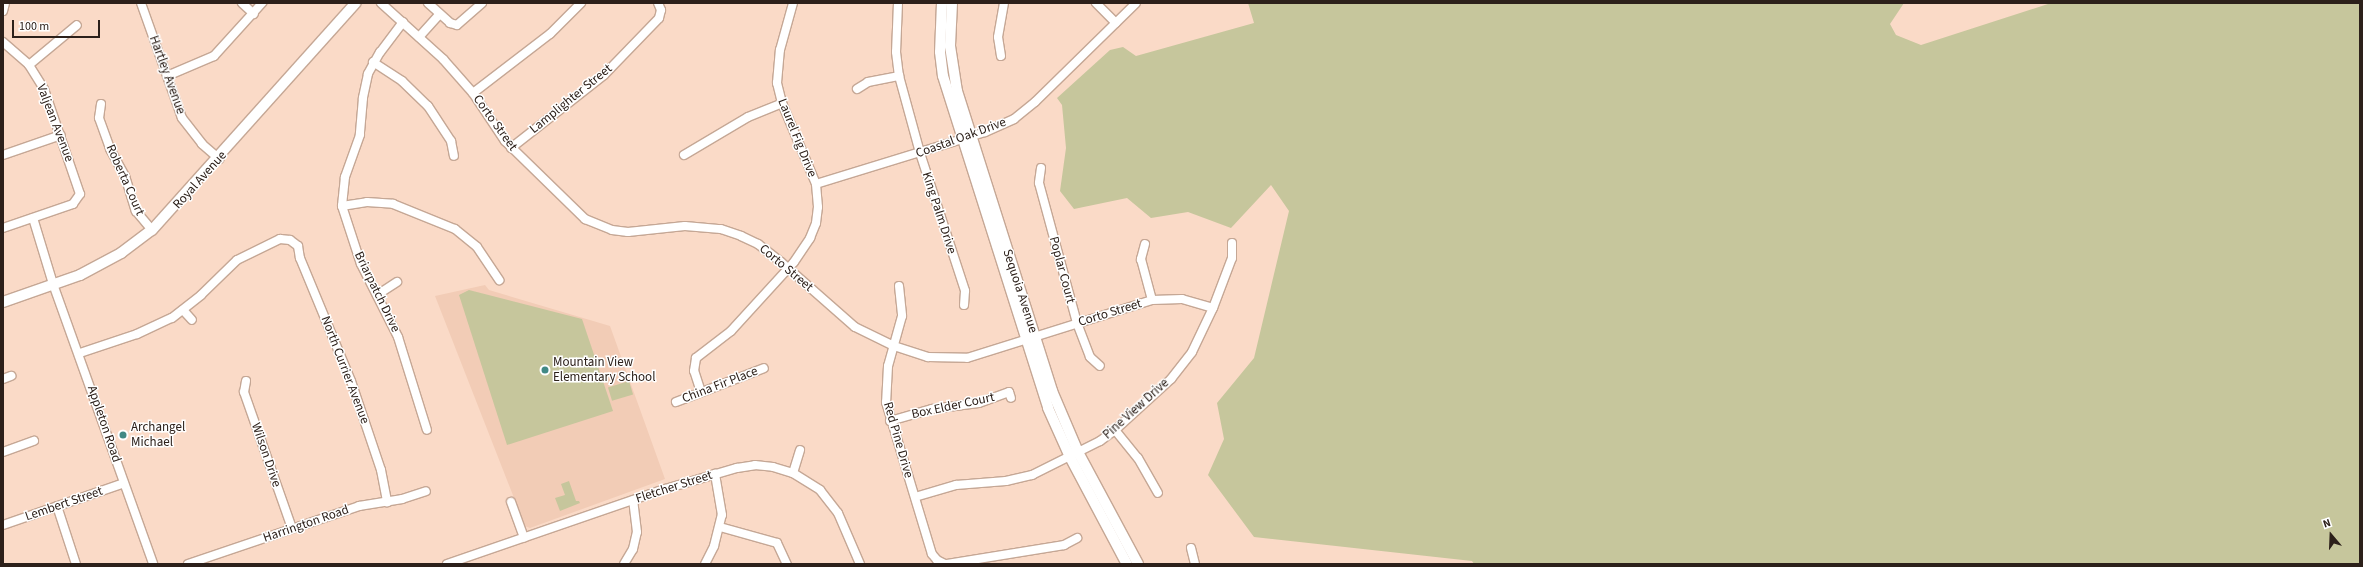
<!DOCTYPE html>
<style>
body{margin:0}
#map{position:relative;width:2363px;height:567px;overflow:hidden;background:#fadac7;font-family:"Source Sans 3",sans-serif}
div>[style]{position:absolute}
.built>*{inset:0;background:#f2ccb6}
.green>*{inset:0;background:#c6c69c;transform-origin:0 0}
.roads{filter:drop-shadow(1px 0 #c5a795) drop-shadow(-1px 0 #c5a795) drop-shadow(0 1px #c5a795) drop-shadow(0 -1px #c5a795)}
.minor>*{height:8px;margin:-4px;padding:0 4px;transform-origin:4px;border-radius:4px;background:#fff}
.major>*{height:10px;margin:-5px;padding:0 5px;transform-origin:5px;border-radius:5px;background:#fff}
.dots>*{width:11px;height:11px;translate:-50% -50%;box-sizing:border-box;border:2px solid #fff;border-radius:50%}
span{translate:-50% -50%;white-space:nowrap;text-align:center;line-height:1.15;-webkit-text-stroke:3px #fff;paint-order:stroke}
.street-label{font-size:13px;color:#2c201a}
.poi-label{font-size:13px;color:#2c201a}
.left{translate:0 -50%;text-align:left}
.frame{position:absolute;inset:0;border:4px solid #2c201a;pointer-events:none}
.north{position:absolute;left:2311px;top:515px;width:40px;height:40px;-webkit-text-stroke:3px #fff;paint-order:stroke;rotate:341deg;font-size:11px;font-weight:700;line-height:16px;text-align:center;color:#2c201a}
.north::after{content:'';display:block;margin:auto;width:14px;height:18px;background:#2c201a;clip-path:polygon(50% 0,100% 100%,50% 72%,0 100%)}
.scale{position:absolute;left:12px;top:20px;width:88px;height:18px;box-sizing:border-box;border:2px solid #2c201a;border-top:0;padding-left:5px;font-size:12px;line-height:14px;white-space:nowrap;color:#2c201a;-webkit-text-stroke:3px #fff;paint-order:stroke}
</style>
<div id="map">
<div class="built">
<div style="clip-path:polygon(485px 285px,489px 290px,610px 326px,665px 479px,530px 528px,525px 526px,435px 296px)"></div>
</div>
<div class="green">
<div style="clip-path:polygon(1248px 3px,1904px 3px,1890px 24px,1896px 35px,1921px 45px,2051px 3px,2360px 3px,2360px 564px,1474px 564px,1472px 561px,1254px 537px,1208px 475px,1224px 439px,1217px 403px,1254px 358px,1289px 211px,1271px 185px,1231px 228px,1188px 212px,1151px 218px,1127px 198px,1074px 209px,1060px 191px,1066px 148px,1062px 105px,1057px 98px,1110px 50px,1123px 47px,1136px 56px,1254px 23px)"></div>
<div style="clip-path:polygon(469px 290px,582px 319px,613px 411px,507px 445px,459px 295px)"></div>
<div style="left:629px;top:381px;width:14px;height:22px;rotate:73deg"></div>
<div style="clip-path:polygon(569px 481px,576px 501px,579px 501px,580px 503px,560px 511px,555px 498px,565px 495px,561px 484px)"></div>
</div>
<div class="roads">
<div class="minor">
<div style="left:141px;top:3px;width:122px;rotate:70.4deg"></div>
<div style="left:182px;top:118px;width:33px;rotate:52deg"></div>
<div style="left:202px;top:144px;width:23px;rotate:41deg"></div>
<div style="left:242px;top:3px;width:16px;rotate:43deg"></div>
<div style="left:381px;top:3px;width:84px;rotate:42.1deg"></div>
<div style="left:443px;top:59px;width:45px;rotate:48.6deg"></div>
<div style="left:473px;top:93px;width:58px;rotate:56.3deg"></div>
<div style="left:505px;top:141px;width:112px;rotate:44.3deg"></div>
<div style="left:585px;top:219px;width:29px;rotate:22deg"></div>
<div style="left:612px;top:230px;width:16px;rotate:7deg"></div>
<div style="left:628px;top:232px;width:57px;rotate:-6deg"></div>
<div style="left:685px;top:226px;width:36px;rotate:5deg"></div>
<div style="left:721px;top:229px;width:21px;rotate:19deg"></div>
<div style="left:741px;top:236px;width:19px;rotate:25deg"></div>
<div style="left:758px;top:244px;width:29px;rotate:38deg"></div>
<div style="left:781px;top:262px;width:98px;rotate:41.3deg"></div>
<div style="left:855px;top:327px;width:43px;rotate:26deg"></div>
<div style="left:894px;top:346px;width:36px;rotate:18deg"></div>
<div style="left:928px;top:357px;width:39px;rotate:1deg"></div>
<div style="left:967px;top:358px;width:194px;rotate:-17.4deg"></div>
<div style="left:1152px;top:300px;width:30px;rotate:-2deg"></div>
<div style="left:1182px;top:299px;width:32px;rotate:16deg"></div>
<div style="left:428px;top:3px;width:30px;rotate:42deg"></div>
<div style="left:450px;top:23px;width:7px;rotate:16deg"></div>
<div style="left:457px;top:25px;width:33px;rotate:-41deg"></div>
<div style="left:898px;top:3px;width:49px;rotate:92.3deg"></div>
<div style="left:896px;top:52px;width:24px;rotate:83deg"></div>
<div style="left:899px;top:76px;width:80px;rotate:74.7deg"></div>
<div style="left:920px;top:153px;width:145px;rotate:71.9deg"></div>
<div style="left:965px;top:291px;width:14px;rotate:94deg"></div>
<div style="left:1096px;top:3px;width:28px;rotate:45deg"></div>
<div style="left:3px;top:11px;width:8px;rotate:-76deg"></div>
<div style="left:403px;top:22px;width:38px;rotate:127deg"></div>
<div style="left:380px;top:52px;width:25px;rotate:119deg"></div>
<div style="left:368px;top:74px;width:25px;rotate:102deg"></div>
<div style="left:363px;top:98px;width:37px;rotate:95deg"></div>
<div style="left:360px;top:135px;width:45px;rotate:109.7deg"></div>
<div style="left:345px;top:177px;width:29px;rotate:96deg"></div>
<div style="left:342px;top:206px;width:61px;rotate:71.9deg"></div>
<div style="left:361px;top:264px;width:82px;rotate:63.1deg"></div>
<div style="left:398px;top:337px;width:97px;rotate:72.7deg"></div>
<div style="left:419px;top:37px;width:31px;rotate:-48deg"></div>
<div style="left:3px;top:42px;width:35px;rotate:41deg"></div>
<div style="left:29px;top:65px;width:28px;rotate:58deg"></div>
<div style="left:44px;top:89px;width:111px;rotate:71.1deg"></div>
<div style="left:80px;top:194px;width:12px;rotate:125deg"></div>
<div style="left:73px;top:204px;width:74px;rotate:161.1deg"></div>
<div style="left:1001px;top:56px;width:19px;rotate:-99deg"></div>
<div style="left:998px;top:37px;width:35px;rotate:-80deg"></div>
<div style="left:373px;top:62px;width:35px;rotate:33deg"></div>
<div style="left:402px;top:81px;width:36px;rotate:44deg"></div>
<div style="left:428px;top:106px;width:42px;rotate:56.7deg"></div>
<div style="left:451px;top:141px;width:15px;rotate:79deg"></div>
<div style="left:29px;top:65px;width:62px;rotate:-39.8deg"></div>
<div style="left:167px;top:76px;width:51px;rotate:-23.1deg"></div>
<div style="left:214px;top:56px;width:72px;rotate:-47.8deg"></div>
<div style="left:857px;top:89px;width:13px;rotate:-32deg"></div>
<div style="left:868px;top:82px;width:32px;rotate:-11deg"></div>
<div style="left:473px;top:93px;width:97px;rotate:-37.5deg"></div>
<div style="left:550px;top:34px;width:44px;rotate:-45deg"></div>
<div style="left:101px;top:104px;width:14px;rotate:98deg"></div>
<div style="left:99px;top:118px;width:33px;rotate:70deg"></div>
<div style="left:110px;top:149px;width:31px;rotate:61deg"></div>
<div style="left:125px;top:176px;width:37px;rotate:73deg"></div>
<div style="left:136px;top:211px;width:25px;rotate:50deg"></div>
<div style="left:511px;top:148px;width:118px;rotate:-38.1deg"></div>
<div style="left:604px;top:75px;width:79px;rotate:-46deg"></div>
<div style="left:659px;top:18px;width:8px;rotate:-76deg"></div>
<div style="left:661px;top:10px;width:8px;rotate:-113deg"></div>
<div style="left:3px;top:155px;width:61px;rotate:-19deg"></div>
<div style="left:684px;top:155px;width:74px;rotate:-30.7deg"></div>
<div style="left:748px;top:117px;width:37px;rotate:-22deg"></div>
<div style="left:1041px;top:168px;width:15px;rotate:98deg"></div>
<div style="left:1039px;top:183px;width:145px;rotate:74.8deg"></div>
<div style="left:1077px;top:323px;width:36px;rotate:69deg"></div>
<div style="left:1090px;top:357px;width:13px;rotate:42deg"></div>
<div style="left:816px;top:184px;width:177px;rotate:-17.1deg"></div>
<div style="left:985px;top:132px;width:32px;rotate:-24deg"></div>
<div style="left:1014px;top:119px;width:27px;rotate:-39deg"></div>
<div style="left:1035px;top:102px;width:141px;rotate:-44.4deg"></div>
<div style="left:342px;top:206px;width:25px;rotate:-9deg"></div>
<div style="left:367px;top:202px;width:26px;rotate:4deg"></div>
<div style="left:393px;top:204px;width:67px;rotate:22deg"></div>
<div style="left:455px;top:229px;width:28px;rotate:39deg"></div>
<div style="left:477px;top:247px;width:40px;rotate:56deg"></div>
<div style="left:33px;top:218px;width:69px;rotate:73.1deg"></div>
<div style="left:53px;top:284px;width:297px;rotate:70.3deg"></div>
<div style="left:1145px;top:244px;width:16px;rotate:105deg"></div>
<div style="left:1141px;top:259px;width:42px;rotate:75deg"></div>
<div style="left:899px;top:286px;width:30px;rotate:84deg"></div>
<div style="left:902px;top:316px;width:52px;rotate:105.6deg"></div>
<div style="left:888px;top:366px;width:36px;rotate:93deg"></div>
<div style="left:886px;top:402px;width:159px;rotate:73.2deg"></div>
<div style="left:932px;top:554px;width:8px;rotate:50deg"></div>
<div style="left:937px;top:560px;width:9px;rotate:27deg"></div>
<div style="left:377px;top:295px;width:24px;rotate:-33deg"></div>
<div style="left:183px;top:310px;width:13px;rotate:48deg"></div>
<div style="left:80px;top:353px;width:60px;rotate:-18.4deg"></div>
<div style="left:137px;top:334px;width:38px;rotate:-25deg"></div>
<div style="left:172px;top:318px;width:37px;rotate:-38deg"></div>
<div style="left:201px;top:295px;width:50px;rotate:-44.2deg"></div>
<div style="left:237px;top:260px;width:48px;rotate:-26deg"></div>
<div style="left:280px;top:239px;width:10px;rotate:6deg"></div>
<div style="left:290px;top:240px;width:10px;rotate:37deg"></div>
<div style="left:298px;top:246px;width:12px;rotate:81deg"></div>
<div style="left:300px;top:258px;width:133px;rotate:67.5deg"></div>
<div style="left:351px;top:381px;width:94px;rotate:71.4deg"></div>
<div style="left:381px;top:470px;width:33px;rotate:79deg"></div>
<div style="left:3px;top:379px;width:9px;rotate:-21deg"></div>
<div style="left:246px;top:381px;width:11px;rotate:100deg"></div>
<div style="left:244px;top:392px;width:144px;rotate:70.6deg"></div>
<div style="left:701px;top:392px;width:22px;rotate:-108deg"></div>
<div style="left:694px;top:371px;width:13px;rotate:-81deg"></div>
<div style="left:696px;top:358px;width:44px;rotate:-37.6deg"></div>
<div style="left:731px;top:331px;width:93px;rotate:-47.6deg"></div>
<div style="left:794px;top:262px;width:29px;rotate:-56deg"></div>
<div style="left:810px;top:238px;width:16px;rotate:-68deg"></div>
<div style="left:816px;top:223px;width:16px;rotate:-83deg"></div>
<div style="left:818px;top:207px;width:23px;rotate:-95deg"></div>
<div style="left:816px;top:184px;width:88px;rotate:-112.8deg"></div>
<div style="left:782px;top:103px;width:21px;rotate:-104deg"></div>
<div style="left:777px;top:83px;width:33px;rotate:-85deg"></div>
<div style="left:780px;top:50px;width:49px;rotate:-74.5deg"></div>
<div style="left:676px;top:402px;width:94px;rotate:-21.1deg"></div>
<div style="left:890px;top:421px;width:44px;rotate:-15.9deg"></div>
<div style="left:932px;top:409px;width:47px;rotate:-7.3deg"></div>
<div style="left:979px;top:403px;width:32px;rotate:-20deg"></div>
<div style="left:1009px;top:392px;width:6px;rotate:72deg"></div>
<div style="left:1115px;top:430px;width:36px;rotate:51deg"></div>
<div style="left:1138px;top:458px;width:40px;rotate:60.3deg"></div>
<div style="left:3px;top:452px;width:33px;rotate:-20deg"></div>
<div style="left:793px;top:473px;width:24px;rotate:-73deg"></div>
<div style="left:915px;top:497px;width:43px;rotate:-16.3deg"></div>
<div style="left:956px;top:485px;width:50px;rotate:-4.6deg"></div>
<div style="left:1006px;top:481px;width:27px;rotate:-13deg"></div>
<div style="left:1032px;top:475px;width:76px;rotate:-26.6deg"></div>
<div style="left:1100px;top:441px;width:19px;rotate:-36deg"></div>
<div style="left:1115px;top:430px;width:76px;rotate:-42.3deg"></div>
<div style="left:1171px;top:379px;width:34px;rotate:-52deg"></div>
<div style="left:1192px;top:352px;width:49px;rotate:-64.5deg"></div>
<div style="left:1213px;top:308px;width:53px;rotate:-69.2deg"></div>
<div style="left:1232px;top:258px;width:15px;rotate:-90deg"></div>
<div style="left:511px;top:502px;width:38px;rotate:70deg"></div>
<div style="left:57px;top:506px;width:61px;rotate:71.9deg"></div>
<div style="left:3px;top:525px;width:128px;rotate:-19.1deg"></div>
<div style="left:720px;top:527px;width:59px;rotate:15.7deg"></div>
<div style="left:777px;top:543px;width:23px;rotate:65deg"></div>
<div style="left:1191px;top:548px;width:16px;rotate:76deg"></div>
<div style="left:188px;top:564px;width:181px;rotate:-18.7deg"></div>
<div style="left:359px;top:506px;width:44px;rotate:-9.2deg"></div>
<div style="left:402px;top:499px;width:25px;rotate:-18deg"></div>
<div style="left:447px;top:564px;width:231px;rotate:-19deg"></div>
<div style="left:665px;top:489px;width:75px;rotate:-16.3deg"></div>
<div style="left:737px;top:468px;width:18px;rotate:-9deg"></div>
<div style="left:755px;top:465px;width:18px;rotate:6deg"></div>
<div style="left:773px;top:467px;width:21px;rotate:17deg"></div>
<div style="left:793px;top:473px;width:32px;rotate:32deg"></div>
<div style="left:820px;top:490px;width:29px;rotate:52deg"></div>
<div style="left:838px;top:513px;width:56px;rotate:66.7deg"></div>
<div style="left:624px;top:564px;width:17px;rotate:-59deg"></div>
<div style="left:633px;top:549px;width:17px;rotate:-77deg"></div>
<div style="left:637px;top:532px;width:32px;rotate:-97deg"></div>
<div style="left:705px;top:564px;width:20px;rotate:-63deg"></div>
<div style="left:714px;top:546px;width:32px;rotate:-76deg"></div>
<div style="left:722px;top:515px;width:42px;rotate:-99.7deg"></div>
<div style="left:947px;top:564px;width:119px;rotate:-9.2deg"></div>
<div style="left:1064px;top:545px;width:15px;rotate:-28deg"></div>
</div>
<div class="major">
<div style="left:942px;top:3px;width:49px;rotate:92.3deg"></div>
<div style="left:940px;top:52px;width:24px;rotate:83deg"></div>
<div style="left:943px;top:76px;width:348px;rotate:72.4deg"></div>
<div style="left:1048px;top:408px;width:54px;rotate:65.8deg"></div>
<div style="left:1070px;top:457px;width:121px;rotate:62deg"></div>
<div style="left:952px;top:3px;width:43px;rotate:92.7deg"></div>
<div style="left:950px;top:46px;width:46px;rotate:81.2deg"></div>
<div style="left:957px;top:91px;width:315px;rotate:72.4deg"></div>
<div style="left:1052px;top:391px;width:66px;rotate:66.9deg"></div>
<div style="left:1078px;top:452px;width:127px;rotate:61.8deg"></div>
<div style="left:3px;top:302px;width:82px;rotate:-19.3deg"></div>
<div style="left:80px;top:275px;width:47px;rotate:-28.2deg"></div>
<div style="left:121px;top:253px;width:39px;rotate:-37deg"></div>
<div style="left:152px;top:230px;width:305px;rotate:-48.1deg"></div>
</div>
</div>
<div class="dots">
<div style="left:545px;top:370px;background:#418985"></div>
<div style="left:123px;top:435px;background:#418985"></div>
</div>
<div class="street-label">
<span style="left:167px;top:75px;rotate:70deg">Hartley Avenue</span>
<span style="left:571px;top:99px;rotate:-39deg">Lamplighter Street</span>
<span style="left:55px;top:123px;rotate:69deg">Valjean Avenue</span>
<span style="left:495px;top:123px;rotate:54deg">Corto Street</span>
<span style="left:797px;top:138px;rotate:68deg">Laurel Fig Drive</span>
<span style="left:961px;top:138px;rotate:-20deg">Coastal Oak Drive</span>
<span style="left:125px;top:180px;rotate:66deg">Roberta Court</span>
<span style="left:200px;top:180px;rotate:-48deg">Royal Avenue</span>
<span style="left:939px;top:213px;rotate:72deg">King Palm Drive</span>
<span style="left:786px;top:268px;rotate:40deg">Corto Street</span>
<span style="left:1062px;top:270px;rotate:75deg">Poplar Court</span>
<span style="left:1020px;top:291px;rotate:72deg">Sequoia Avenue</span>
<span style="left:377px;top:292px;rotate:64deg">Briarpatch Drive</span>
<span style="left:1110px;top:313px;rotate:-17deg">Corto Street</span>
<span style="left:345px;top:370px;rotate:69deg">North Currier Avenue</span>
<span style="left:720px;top:385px;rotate:-21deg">China Fir Place</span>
<span style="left:953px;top:406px;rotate:-12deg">Box Elder Court</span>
<span style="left:1136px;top:409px;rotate:-42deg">Pine View Drive</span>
<span style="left:104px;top:424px;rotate:71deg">Appleton Road</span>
<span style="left:898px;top:440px;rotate:74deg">Red Pine Drive</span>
<span style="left:266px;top:455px;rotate:71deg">Wilson Drive</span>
<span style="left:674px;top:487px;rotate:-18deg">Fletcher Street</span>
<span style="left:64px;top:504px;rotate:-19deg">Lembert Street</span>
<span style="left:306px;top:524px;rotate:-19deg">Harrington Road</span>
</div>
<div class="poi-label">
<span class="left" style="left:553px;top:370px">Mountain View<br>Elementary School</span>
<span class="left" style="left:131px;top:435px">Archangel<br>Michael</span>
</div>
<div class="frame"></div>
<div class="north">N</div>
<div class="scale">100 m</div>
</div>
